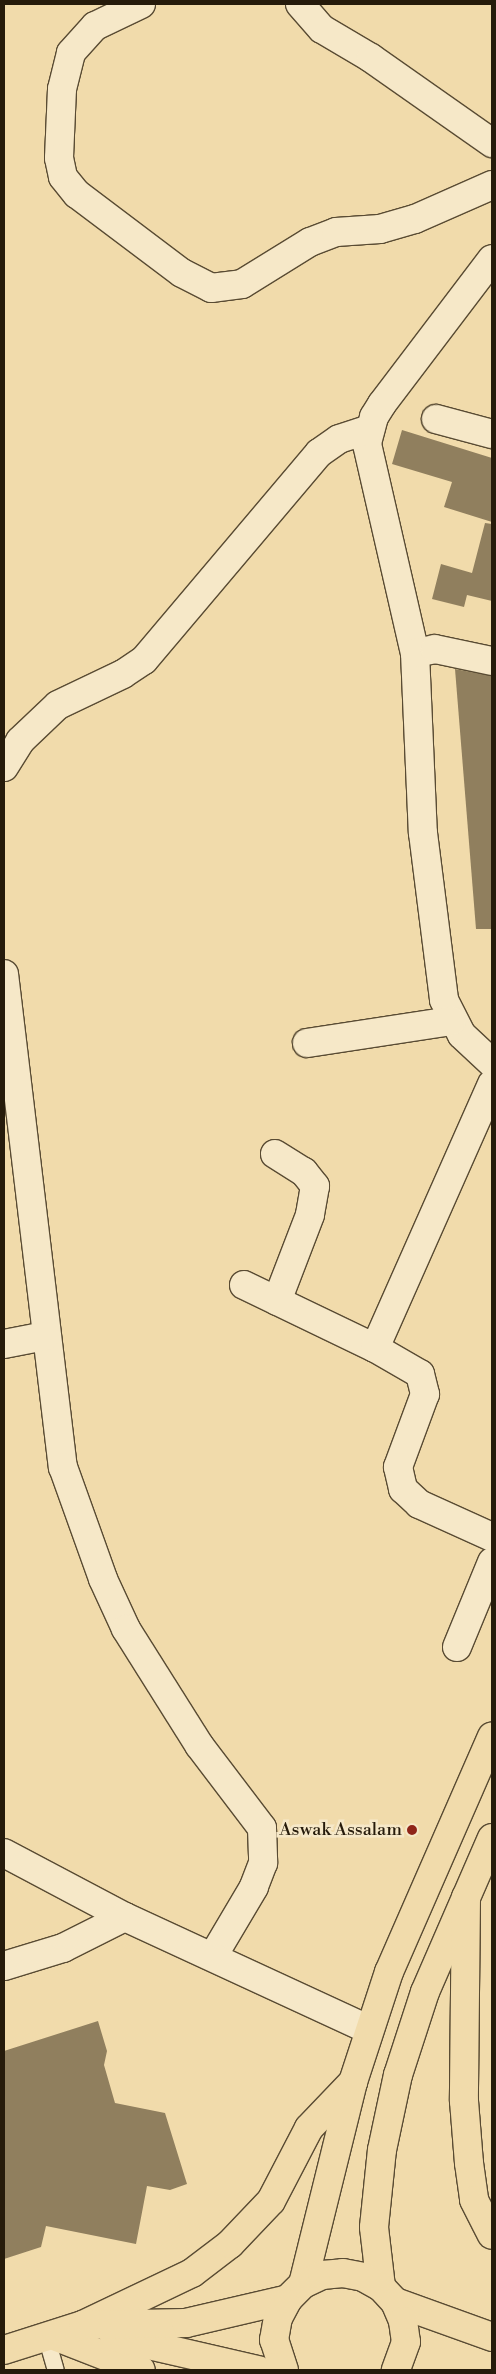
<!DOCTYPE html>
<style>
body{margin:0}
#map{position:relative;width:496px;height:2374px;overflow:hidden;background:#f1dbab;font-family:"Libre Bodoni",serif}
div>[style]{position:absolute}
.building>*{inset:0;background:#907f5e}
.roads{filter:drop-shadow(1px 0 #594b33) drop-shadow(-1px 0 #594b33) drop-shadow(0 1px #594b33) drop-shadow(0 -1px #594b33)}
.service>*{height:16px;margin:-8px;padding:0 8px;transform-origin:8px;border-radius:8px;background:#f6e8c8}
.minor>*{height:28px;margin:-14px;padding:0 14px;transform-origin:14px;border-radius:14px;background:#f6e8c8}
.primary>*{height:28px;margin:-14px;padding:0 14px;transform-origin:14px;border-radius:14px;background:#f1dbab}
.trunk>*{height:28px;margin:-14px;padding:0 14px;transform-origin:14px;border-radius:14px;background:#f1dbab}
.dots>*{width:14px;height:14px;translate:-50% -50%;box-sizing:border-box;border:2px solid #f6e8c8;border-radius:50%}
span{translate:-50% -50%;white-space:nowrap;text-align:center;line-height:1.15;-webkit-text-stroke:5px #f6e8c8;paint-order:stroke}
.poi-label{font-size:18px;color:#261b0b}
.right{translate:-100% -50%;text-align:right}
.frame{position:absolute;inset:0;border:5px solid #261b0b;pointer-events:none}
</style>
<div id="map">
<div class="building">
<div style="clip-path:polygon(402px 430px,492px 458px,492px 522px,444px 507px,452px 482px,392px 464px)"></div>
<div style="clip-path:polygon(485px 523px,492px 524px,492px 601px,467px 595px,464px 607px,432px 599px,441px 564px,472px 573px)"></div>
<div style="clip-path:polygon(455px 669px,492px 676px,492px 929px,476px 929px)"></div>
<div style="clip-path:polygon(98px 2021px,107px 2051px,104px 2065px,115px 2103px,165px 2113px,187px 2184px,170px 2190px,147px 2186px,136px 2244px,46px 2226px,41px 2247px,4px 2259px,4px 2051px)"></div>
</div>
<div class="roads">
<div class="service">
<div style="left:46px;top:2336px;width:35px;rotate:74deg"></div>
</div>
<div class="minor">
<div style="left:141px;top:4px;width:51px;rotate:154.4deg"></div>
<div style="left:95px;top:26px;width:36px;rotate:132deg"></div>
<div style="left:71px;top:53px;width:37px;rotate:104deg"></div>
<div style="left:62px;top:89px;width:69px;rotate:92.5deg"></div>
<div style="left:59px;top:158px;width:19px;rotate:78deg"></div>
<div style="left:63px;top:177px;width:22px;rotate:51deg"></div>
<div style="left:77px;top:194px;width:131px;rotate:37deg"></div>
<div style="left:182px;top:273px;width:33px;rotate:27deg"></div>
<div style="left:211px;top:288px;width:31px;rotate:-7deg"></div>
<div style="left:242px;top:284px;width:80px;rotate:-31.7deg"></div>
<div style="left:310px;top:242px;width:28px;rotate:-21deg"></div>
<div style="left:336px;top:232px;width:44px;rotate:-3.9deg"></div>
<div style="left:380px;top:229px;width:36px;rotate:-16deg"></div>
<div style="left:415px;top:219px;width:84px;rotate:-23.8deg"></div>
<div style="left:300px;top:4px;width:33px;rotate:49deg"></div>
<div style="left:322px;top:29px;width:57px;rotate:30.6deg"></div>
<div style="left:371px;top:58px;width:148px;rotate:35.1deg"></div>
<div style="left:492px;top:259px;width:182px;rotate:127.2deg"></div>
<div style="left:382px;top:404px;width:15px;rotate:122deg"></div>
<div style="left:374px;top:417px;width:28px;rotate:105deg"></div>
<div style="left:367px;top:444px;width:214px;rotate:77.1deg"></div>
<div style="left:415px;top:653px;width:180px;rotate:87.5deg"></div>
<div style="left:423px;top:833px;width:168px;rotate:82.8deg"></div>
<div style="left:444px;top:1000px;width:39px;rotate:63deg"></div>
<div style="left:462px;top:1035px;width:41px;rotate:43deg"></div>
<div style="left:436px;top:419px;width:58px;rotate:15deg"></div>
<div style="left:415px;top:653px;width:20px;rotate:-11deg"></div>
<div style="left:435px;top:649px;width:58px;rotate:11.9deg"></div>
<div style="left:4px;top:767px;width:31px;rotate:-58deg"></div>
<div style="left:20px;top:741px;width:52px;rotate:-43.5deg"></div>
<div style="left:58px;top:705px;width:72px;rotate:-25.5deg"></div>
<div style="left:123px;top:674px;width:25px;rotate:-34deg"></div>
<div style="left:144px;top:660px;width:271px;rotate:-49.8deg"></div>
<div style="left:319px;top:453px;width:24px;rotate:-35deg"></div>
<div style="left:339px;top:439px;width:33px;rotate:-18deg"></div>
<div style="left:4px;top:974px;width:497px;rotate:83.2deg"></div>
<div style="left:63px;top:1467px;width:119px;rotate:70.3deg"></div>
<div style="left:103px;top:1579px;width:55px;rotate:65.3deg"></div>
<div style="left:126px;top:1629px;width:137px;rotate:57.8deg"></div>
<div style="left:199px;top:1745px;width:104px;rotate:52.8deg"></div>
<div style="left:262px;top:1828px;width:35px;rotate:88deg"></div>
<div style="left:263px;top:1863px;width:26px;rotate:111deg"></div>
<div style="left:254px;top:1887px;width:80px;rotate:120.7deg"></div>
<div style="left:307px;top:1043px;width:146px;rotate:-8.7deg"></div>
<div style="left:275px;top:1154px;width:34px;rotate:32deg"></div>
<div style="left:304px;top:1172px;width:18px;rotate:52deg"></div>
<div style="left:315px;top:1186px;width:29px;rotate:100deg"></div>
<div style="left:310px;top:1215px;width:92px;rotate:111deg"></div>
<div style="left:244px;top:1285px;width:145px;rotate:25.7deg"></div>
<div style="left:375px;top:1348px;width:52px;rotate:30deg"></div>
<div style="left:420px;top:1374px;width:21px;rotate:76deg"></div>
<div style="left:425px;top:1394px;width:78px;rotate:110.3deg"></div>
<div style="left:398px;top:1467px;width:23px;rotate:77deg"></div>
<div style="left:403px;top:1489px;width:22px;rotate:43deg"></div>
<div style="left:419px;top:1504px;width:80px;rotate:24.3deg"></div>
<div style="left:4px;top:1344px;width:42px;rotate:-11deg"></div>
<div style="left:375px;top:1348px;width:289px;rotate:-66.1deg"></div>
<div style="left:457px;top:1647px;width:92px;rotate:-67.6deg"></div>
<div style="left:4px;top:1853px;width:137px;rotate:27.9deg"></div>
<div style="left:125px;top:1917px;width:269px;rotate:24.8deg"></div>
<div style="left:4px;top:1966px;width:62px;rotate:-17deg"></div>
<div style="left:63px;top:1948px;width:69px;rotate:-26.6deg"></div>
</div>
<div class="primary">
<div style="left:303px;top:2284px;width:208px;rotate:-76.1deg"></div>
<div style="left:353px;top:2082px;width:116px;rotate:-71.9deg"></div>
<div style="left:389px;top:1972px;width:257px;rotate:-66.4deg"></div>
<div style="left:381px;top:2287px;width:60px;rotate:-96.7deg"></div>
<div style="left:374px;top:2227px;width:77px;rotate:-84.1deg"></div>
<div style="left:382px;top:2150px;width:77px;rotate:-78deg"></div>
<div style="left:398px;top:2075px;width:87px;rotate:-72deg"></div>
<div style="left:425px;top:1992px;width:168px;rotate:-66.5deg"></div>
</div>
<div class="trunk">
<div style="left:466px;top:1897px;width:204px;rotate:90.6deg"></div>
<div style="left:464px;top:2101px;width:62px;rotate:85.4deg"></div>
<div style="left:469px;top:2163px;width:37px;rotate:82deg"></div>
<div style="left:474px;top:2200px;width:39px;rotate:63deg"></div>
<div style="left:395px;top:2302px;width:103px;rotate:19.8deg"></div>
<div style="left:83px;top:2325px;width:121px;rotate:-25.5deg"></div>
<div style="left:192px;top:2273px;width:48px;rotate:-37.3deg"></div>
<div style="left:230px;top:2244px;width:59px;rotate:-46.4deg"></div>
<div style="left:271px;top:2201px;width:82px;rotate:-62.5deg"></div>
<div style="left:309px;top:2128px;width:64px;rotate:-46.3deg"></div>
<div style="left:54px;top:2336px;width:93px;rotate:21.3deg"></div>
<div style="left:114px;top:2337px;width:148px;rotate:12.9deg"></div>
<div style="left:4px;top:2350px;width:83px;rotate:-17.6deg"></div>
<div style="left:83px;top:2325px;width:103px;rotate:-1.1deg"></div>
<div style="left:186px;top:2323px;width:105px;rotate:-13.2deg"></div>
<div style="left:284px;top:2370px;width:32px;rotate:-108deg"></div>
<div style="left:274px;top:2340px;width:22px;rotate:-80deg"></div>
<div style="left:278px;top:2318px;width:21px;rotate:-62deg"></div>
<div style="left:288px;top:2299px;width:21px;rotate:-45deg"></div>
<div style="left:303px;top:2284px;width:21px;rotate:-25deg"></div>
<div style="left:322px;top:2275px;width:21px;rotate:-5deg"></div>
<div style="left:343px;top:2273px;width:20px;rotate:11deg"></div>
<div style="left:363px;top:2277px;width:21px;rotate:29deg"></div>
<div style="left:381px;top:2287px;width:21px;rotate:47deg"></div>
<div style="left:395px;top:2302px;width:21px;rotate:67deg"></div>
<div style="left:403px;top:2321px;width:21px;rotate:82deg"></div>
<div style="left:406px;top:2342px;width:30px;rotate:110deg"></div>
</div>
</div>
<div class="dots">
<div style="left:412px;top:1830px;background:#8f2418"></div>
</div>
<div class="poi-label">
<span class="right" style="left:402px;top:1830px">Aswak Assalam</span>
</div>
<div class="frame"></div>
</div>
